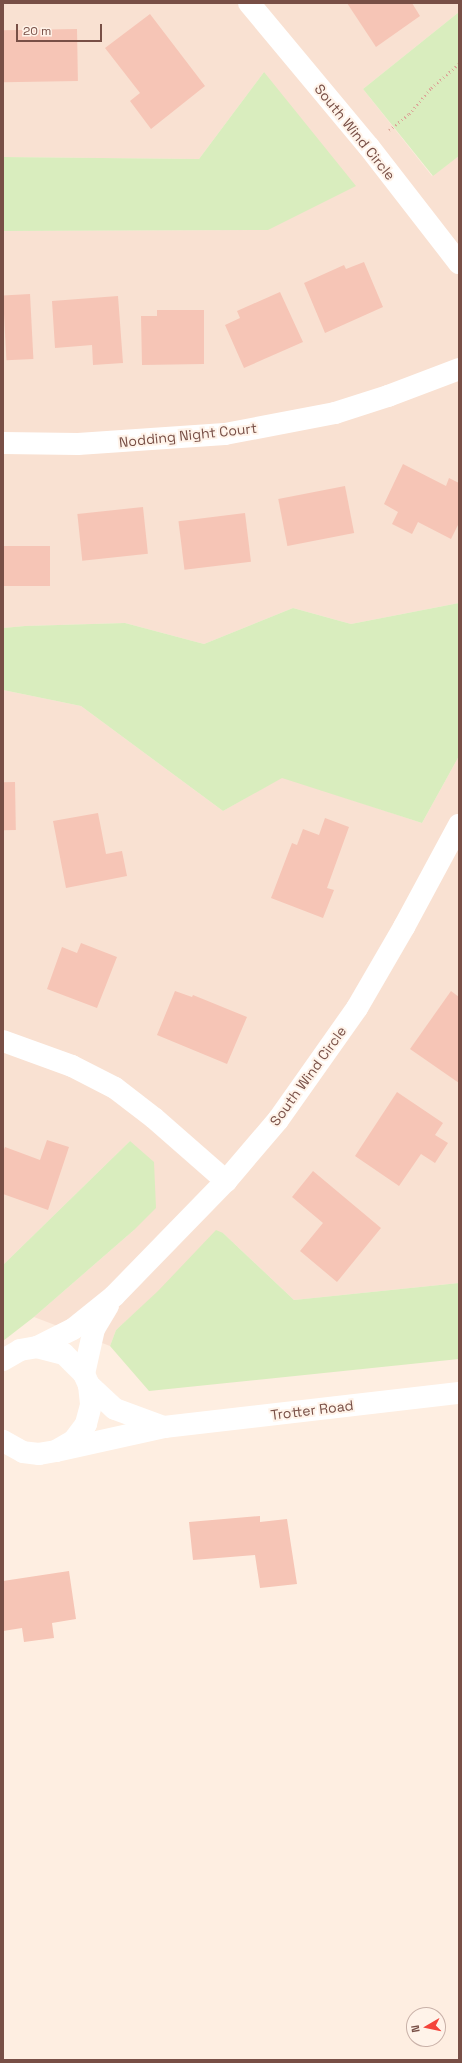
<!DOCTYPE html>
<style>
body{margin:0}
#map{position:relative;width:462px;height:2063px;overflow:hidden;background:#feeee1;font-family:"Space Grotesk",sans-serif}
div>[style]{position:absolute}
.residential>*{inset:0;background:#f9e1d2}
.green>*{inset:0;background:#d9edbe}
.building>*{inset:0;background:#f6c5b6;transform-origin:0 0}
.path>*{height:2.5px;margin-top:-1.25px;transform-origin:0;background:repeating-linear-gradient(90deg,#dba899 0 1px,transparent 0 4px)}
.street>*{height:22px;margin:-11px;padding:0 11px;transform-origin:11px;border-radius:11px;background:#fff}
.secondary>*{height:22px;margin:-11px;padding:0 11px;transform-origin:11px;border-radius:11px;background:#fff}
span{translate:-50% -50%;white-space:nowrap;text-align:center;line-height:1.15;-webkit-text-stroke:4px #fff3e9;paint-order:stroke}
.street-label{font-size:14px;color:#784f46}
.frame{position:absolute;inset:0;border:4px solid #784f46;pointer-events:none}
.north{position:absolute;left:406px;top:2007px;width:40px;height:40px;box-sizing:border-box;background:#fff3e9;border:1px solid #c9b1a8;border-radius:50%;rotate:261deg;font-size:11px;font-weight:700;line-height:16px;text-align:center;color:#784f46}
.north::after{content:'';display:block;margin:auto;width:14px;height:18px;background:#f4443b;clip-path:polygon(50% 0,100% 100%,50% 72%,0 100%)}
.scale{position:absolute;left:16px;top:24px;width:86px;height:18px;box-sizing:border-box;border:2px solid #784f46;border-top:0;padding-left:5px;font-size:12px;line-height:14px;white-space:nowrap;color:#784f46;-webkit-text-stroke:3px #fff3e9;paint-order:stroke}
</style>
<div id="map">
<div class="residential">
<div style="clip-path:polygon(3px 3px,459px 3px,459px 12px,363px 89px,432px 176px,459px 156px,459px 603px,351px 624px,293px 608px,204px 644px,125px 623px,25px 626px,3px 628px,3px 231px,268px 230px,264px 72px,199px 159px,3px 157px)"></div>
<div style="clip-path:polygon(3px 690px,81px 706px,223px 811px,282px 777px,422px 823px,459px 756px,459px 1283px,294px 1300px,223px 1233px,116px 1330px,110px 1346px,34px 1317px,134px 1230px,130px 1141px,3px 1265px)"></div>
</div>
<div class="green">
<div style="clip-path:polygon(459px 12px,459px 156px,433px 176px,363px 89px)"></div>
<div style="clip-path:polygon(264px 72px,356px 186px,268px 230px,3px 231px,3px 157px,199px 159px)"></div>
<div style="clip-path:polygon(459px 603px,459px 756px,422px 823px,282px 778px,223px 811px,81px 706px,3px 690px,3px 628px,25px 626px,125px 623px,204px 644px,293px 608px,351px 624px)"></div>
<div style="clip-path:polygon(130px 1141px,154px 1162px,156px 1208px,134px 1230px,34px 1317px,3px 1341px,3px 1265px)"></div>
<div style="clip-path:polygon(216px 1230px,223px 1233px,294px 1300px,459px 1283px,459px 1359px,149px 1391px,110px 1346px,116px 1330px,158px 1291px)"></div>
</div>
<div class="building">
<div style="clip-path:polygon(347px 3px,412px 3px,420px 16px,376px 47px)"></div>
<div style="clip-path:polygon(150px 14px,205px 86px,151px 129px,130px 101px,140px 93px,105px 48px)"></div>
<div style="left:77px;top:29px;width:52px;height:74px;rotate:89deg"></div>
<div style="clip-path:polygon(364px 262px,383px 307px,325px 333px,304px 283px,344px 265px,346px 269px)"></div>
<div style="clip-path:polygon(280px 292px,303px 342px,244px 368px,225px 325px,240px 318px,237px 311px)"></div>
<div style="left:30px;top:294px;width:65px;height:27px;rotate:87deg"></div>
<div style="clip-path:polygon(118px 296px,123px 363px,93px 365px,92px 345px,55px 348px,52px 301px)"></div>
<div style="clip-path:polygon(157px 310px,204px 310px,204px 364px,142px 365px,141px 316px,157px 316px)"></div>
<div style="clip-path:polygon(403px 464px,446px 486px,449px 478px,459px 483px,459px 523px,451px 539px,418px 522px,412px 534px,392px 524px,398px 512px,384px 504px)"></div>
<div style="left:345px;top:486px;width:48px;height:68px;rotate:79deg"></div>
<div style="left:143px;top:507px;width:47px;height:66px;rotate:84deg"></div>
<div style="left:245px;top:513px;width:49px;height:67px;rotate:83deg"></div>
<div style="left:3px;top:546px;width:47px;height:40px"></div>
<div style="left:15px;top:782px;width:48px;height:12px;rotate:89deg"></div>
<div style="clip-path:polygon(98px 813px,106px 854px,122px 851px,127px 876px,66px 888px,53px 821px)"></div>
<div style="clip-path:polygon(325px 818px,349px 827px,327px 888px,334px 890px,323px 918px,271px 898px,292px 843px,297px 845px,303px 829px,319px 835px)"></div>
<div style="clip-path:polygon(81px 943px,117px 957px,97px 1008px,47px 989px,62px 947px,77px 953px)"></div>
<div style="clip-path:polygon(175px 991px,192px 997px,193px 995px,247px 1017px,227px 1064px,157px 1035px)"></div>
<div style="clip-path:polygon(451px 991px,459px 997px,459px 1083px,410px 1049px)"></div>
<div style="clip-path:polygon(397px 1092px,443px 1123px,435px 1135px,448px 1143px,435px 1163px,421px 1154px,399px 1186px,355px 1156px)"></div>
<div style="clip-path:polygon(47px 1140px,69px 1147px,48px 1210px,3px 1194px,3px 1152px,5px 1147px,40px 1160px)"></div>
<div style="clip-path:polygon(313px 1171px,381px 1228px,337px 1282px,300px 1251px,323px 1223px,292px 1197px)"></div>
<div style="clip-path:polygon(260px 1516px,260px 1522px,287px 1519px,297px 1584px,260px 1588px,255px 1555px,193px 1560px,189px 1522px)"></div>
<div style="clip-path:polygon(69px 1571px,76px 1619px,52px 1623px,54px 1638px,24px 1642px,22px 1628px,3px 1631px,3px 1581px)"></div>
</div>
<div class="path">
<div style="left:389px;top:130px;width:26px;rotate:-39deg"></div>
<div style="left:409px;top:114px;width:34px;rotate:-50deg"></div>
<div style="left:431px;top:88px;width:37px;rotate:-41deg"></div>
</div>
<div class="street">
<div style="left:249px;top:3px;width:187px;rotate:50.2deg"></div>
<div style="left:369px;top:147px;width:147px;rotate:52.2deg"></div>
<div style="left:3px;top:443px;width:75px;rotate:0.8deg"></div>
<div style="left:78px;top:444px;width:147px;rotate:-3.9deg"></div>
<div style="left:225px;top:434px;width:112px;rotate:-10.8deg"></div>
<div style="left:335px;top:413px;width:56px;rotate:-17.8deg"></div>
<div style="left:388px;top:396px;width:76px;rotate:-20.8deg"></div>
<div style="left:3px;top:1041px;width:73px;rotate:19.9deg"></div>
<div style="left:72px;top:1066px;width:48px;rotate:27.1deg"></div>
<div style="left:115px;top:1088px;width:49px;rotate:37.6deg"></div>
<div style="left:154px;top:1118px;width:96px;rotate:41.2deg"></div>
<div style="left:37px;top:1347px;width:40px;rotate:-26.6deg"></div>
<div style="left:73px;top:1329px;width:53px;rotate:-38.8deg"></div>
<div style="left:114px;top:1296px;width:161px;rotate:-45.8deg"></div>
<div style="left:226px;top:1181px;width:80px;rotate:-49.6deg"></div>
<div style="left:278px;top:1120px;width:137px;rotate:-54.8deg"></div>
<div style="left:357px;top:1008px;width:94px;rotate:-59.9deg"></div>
<div style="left:404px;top:927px;width:116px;rotate:-61.7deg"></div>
<div style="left:84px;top:1374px;width:46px;rotate:-77.5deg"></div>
<div style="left:94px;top:1329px;width:27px;rotate:-59deg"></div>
</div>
<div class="secondary">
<div style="left:3px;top:1360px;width:20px;rotate:-30deg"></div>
<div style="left:20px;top:1350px;width:17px;rotate:-10deg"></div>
<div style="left:37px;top:1347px;width:28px;rotate:15deg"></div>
<div style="left:64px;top:1354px;width:28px;rotate:45deg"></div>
<div style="left:84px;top:1374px;width:12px;rotate:66deg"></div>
<div style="left:89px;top:1385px;width:20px;rotate:84deg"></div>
<div style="left:91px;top:1405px;width:20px;rotate:105deg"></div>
<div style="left:86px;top:1424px;width:21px;rotate:127deg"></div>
<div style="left:73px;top:1441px;width:20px;rotate:150deg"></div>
<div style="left:56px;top:1451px;width:17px;rotate:170deg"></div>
<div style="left:39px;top:1454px;width:16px;rotate:-173deg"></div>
<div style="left:23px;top:1452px;width:23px;rotate:-151deg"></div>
<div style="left:89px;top:1385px;width:35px;rotate:43deg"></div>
<div style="left:115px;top:1409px;width:52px;rotate:20.2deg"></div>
<div style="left:56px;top:1451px;width:111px;rotate:-12.5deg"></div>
<div style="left:164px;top:1427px;width:297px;rotate:-6.6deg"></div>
</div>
<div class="street-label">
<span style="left:355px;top:132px;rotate:51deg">South Wind Circle</span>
<span style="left:188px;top:435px;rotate:-6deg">Nodding Night Court</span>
<span style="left:308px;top:1076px;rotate:-54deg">South Wind Circle</span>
<span style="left:312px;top:1410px;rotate:-7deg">Trotter Road</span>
</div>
<div class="frame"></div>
<div class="north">N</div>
<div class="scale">20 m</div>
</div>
